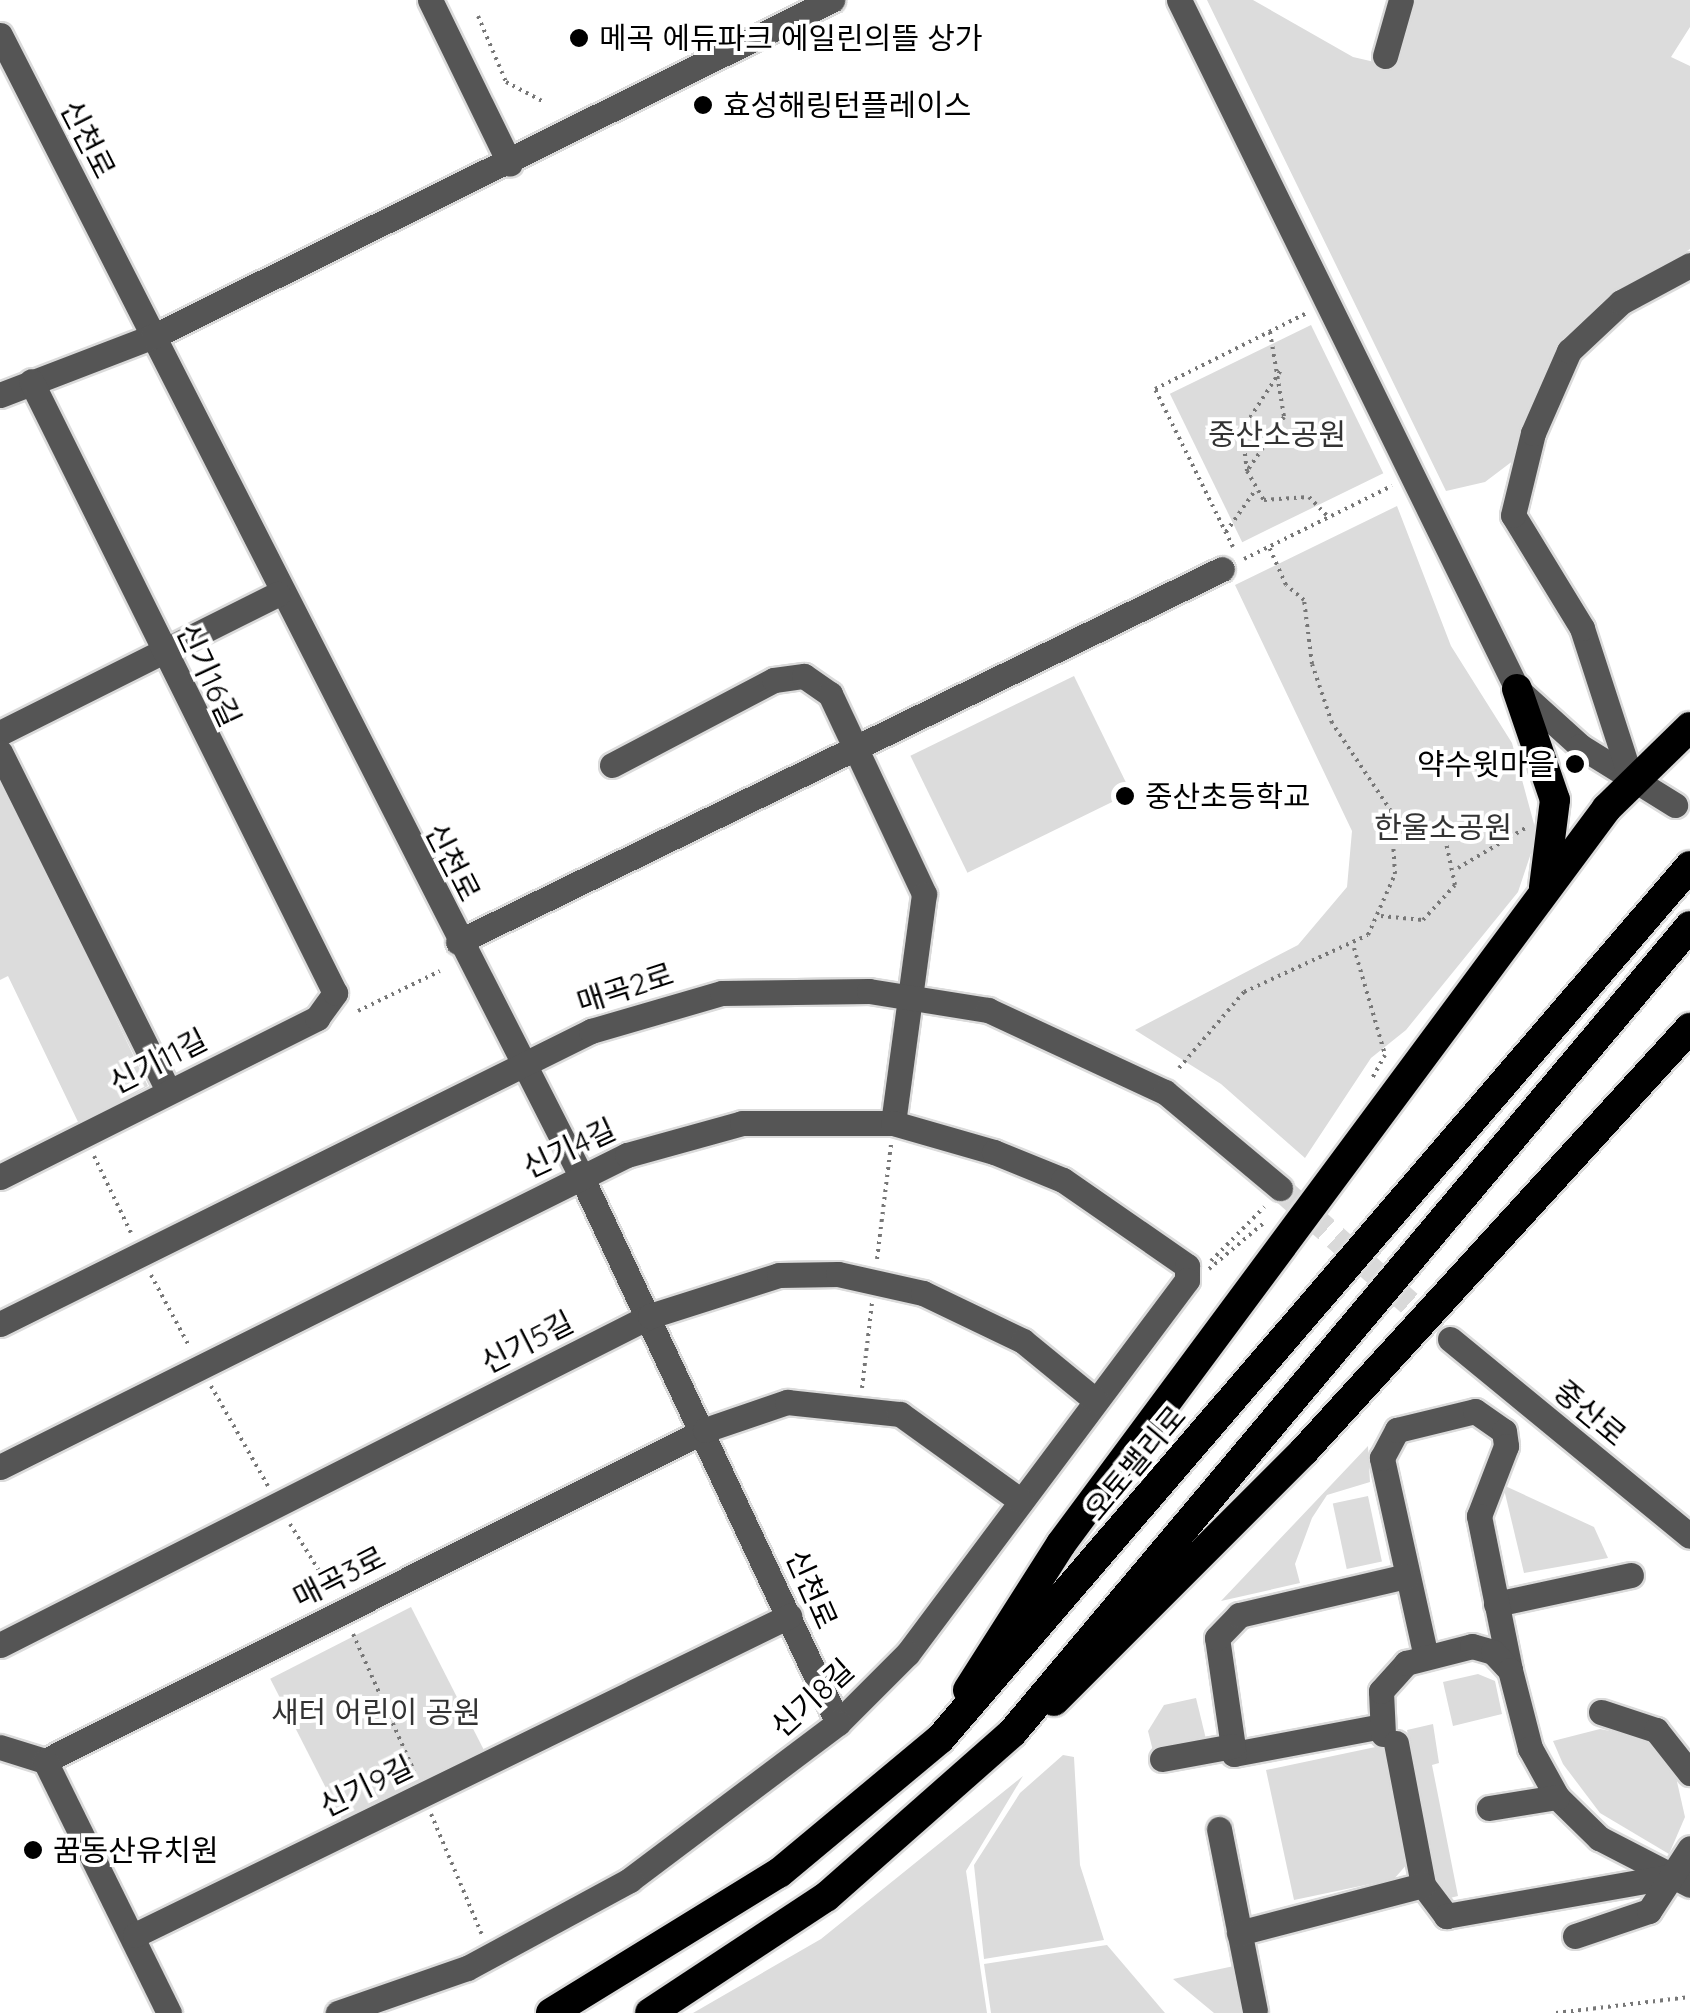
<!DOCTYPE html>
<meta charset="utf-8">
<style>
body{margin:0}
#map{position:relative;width:1690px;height:2013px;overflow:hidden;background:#fff;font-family:Quicksand,"Noto Sans KR",sans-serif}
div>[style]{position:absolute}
.green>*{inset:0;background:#dcdcdc;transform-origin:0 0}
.minor-tunnel>*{height:25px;margin-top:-12.5px;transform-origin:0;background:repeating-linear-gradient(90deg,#d9d9d9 0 25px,transparent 0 37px)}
.path>*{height:4px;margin-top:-2px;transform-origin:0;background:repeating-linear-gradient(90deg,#777 0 2.5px,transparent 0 7.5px)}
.roads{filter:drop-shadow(2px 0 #dbdbdb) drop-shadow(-2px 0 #dbdbdb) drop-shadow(0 2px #dbdbdb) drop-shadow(0 -2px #dbdbdb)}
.minor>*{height:25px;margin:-12.5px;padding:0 12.5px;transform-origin:12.5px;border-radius:12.5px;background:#555}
.highway>*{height:30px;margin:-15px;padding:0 15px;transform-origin:15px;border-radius:15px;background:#000}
.dots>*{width:28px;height:28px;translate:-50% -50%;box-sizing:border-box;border:5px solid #fff;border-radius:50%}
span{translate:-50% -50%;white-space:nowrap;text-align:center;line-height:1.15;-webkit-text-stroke:8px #fff;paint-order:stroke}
.poi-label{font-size:30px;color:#000}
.left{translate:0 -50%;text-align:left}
.right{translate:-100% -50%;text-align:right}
.street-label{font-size:30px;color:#000}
.park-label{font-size:30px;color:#333}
</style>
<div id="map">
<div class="green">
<div style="clip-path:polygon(1207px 0,1253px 0,1353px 57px,1396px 67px,1416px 0,1690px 0,1690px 27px,1671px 57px,1690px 66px,1690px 249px,1584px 320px,1562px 347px,1518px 457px,1485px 482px,1446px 491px)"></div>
<div style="left:1311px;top:325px;width:165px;height:157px;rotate:64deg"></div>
<div style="clip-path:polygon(1397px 506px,1451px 646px,1512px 743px,1537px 835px,1518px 892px,1406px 1030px,1371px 1058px,1305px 1158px,1221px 1084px,1135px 1030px,1298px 945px,1347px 887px,1352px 831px,1235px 585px)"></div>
<div style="left:1074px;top:676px;width:130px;height:182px;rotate:64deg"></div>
<div style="clip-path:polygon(0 776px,148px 1086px,79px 1124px,8px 976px,0 980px)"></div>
<div style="clip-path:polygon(1368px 1446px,1370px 1482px,1327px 1495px,1312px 1518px,1295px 1564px,1300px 1583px,1221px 1601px)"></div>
<div style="clip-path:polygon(1503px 1485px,1594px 1527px,1608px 1558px,1524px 1573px)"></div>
<div style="left:1368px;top:1496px;width:67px;height:36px;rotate:78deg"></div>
<div style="left:411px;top:1607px;width:160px;height:158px;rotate:63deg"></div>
<div style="clip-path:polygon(1478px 1674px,1495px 1681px,1502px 1714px,1453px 1726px,1443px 1682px)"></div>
<div style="clip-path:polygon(1196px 1698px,1206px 1739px,1153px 1751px,1148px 1731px,1164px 1705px)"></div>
<div style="clip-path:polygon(1433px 1724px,1439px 1763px,1432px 1765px,1458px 1896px,1450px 1898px,1437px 1890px,1407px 1730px)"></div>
<div style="clip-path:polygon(1600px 1729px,1650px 1739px,1673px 1764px,1685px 1817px,1669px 1854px,1600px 1813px,1563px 1764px,1553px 1741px)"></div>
<div style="clip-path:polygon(1385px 1745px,1408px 1863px,1394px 1879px,1294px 1900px,1266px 1770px)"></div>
<div style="clip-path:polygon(1063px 1755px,1074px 1757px,1080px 1865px,1104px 1940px,984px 1959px,974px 1865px,1020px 1793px)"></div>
<div style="clip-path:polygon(1023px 1776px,966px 1871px,987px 2013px,693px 2013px,821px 1939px)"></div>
<div style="clip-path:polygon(1107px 1945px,1165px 2013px,991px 2013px,984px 1964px)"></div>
<div style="clip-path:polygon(1234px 1966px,1249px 2013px,1214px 2013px,1173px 1979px)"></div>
</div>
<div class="minor-tunnel">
<div style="left:1280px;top:1188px;width:227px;rotate:41.6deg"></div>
</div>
<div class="path">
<div style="left:478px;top:16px;width:72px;rotate:67deg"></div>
<div style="left:506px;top:82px;width:43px;rotate:27.8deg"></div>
<div style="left:1270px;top:332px;width:86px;rotate:80.6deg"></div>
<div style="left:1284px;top:417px;width:65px;rotate:124.4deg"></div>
<div style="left:1247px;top:471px;width:34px;rotate:60deg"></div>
<div style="left:1264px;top:500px;width:45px;rotate:-3.8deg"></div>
<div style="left:1309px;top:497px;width:28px;rotate:46deg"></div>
<div style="left:1247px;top:471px;width:41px;rotate:-97deg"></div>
<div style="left:1242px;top:430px;width:72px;rotate:-57deg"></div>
<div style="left:1226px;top:532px;width:49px;rotate:-55deg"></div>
<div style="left:1233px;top:547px;width:176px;rotate:-116.3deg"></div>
<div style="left:1155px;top:389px;width:170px;rotate:-26.6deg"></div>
<div style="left:1244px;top:559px;width:165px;rotate:-26.3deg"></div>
<div style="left:1458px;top:868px;width:80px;rotate:-30.7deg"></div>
<div style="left:1381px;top:916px;width:42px;rotate:5.4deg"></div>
<div style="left:1423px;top:920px;width:47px;rotate:-47.6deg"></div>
<div style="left:1455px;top:885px;width:48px;rotate:-102deg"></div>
<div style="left:1445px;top:838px;width:32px;rotate:-148deg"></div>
<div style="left:1418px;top:821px;width:24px;rotate:180deg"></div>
<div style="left:1354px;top:948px;width:111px;rotate:73.8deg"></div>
<div style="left:1385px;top:1055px;width:26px;rotate:119deg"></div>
<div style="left:358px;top:1011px;width:91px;rotate:-26deg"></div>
<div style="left:1179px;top:1068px;width:100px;rotate:-49.5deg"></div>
<div style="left:1244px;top:992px;width:136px;rotate:-24.7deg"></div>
<div style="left:1368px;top:935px;width:67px;rotate:-66.1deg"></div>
<div style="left:1395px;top:874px;width:63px;rotate:-93.6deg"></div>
<div style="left:1391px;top:811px;width:106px;rotate:-123.8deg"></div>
<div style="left:1332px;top:723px;width:62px;rotate:-108.7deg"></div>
<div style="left:1312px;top:664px;width:64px;rotate:-97.1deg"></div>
<div style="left:1304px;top:600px;width:23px;rotate:-140deg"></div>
<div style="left:1286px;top:585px;width:42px;rotate:-114.1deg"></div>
<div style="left:94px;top:1156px;width:85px;rotate:64.3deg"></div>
<div style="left:877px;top:1259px;width:115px;rotate:-83deg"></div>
<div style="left:1211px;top:1261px;width:76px;rotate:-45.5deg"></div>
<div style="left:1209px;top:1269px;width:73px;rotate:-40deg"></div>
<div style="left:151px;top:1275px;width:81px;rotate:61.8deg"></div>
<div style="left:211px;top:1386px;width:115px;rotate:60.3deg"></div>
<div style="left:862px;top:1388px;width:86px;rotate:-83.3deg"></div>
<div style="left:290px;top:1524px;width:81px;rotate:58.1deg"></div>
<div style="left:353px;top:1634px;width:150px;rotate:66deg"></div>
<div style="left:431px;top:1814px;width:131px;rotate:67.1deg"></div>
<div style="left:1556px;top:2013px;width:135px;rotate:-6.8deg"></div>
</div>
<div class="roads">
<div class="minor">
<div style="left:430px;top:0;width:182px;rotate:64deg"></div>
<div style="left:1179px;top:0;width:767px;rotate:63.87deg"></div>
<div style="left:1517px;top:689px;width:85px;rotate:42.1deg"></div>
<div style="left:1580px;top:746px;width:112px;rotate:31.8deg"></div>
<div style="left:0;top:35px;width:1280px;rotate:63.01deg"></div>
<div style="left:581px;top:1176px;width:604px;rotate:64.83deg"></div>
<div style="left:1385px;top:56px;width:58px;rotate:-74.1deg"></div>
<div style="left:0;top:395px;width:165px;rotate:-21deg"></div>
<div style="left:154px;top:336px;width:757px;rotate:-26.36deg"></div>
<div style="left:0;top:733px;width:311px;rotate:-26.6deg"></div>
<div style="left:0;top:752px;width:378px;rotate:63.6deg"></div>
<div style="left:612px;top:765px;width:183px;rotate:-27.7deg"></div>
<div style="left:774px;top:680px;width:30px;rotate:-8deg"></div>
<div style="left:804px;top:676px;width:32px;rotate:35deg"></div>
<div style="left:830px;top:694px;width:221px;rotate:64.8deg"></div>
<div style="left:924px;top:894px;width:231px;rotate:97.7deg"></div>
<div style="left:1631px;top:779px;width:159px;rotate:-108deg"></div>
<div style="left:1582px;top:628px;width:132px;rotate:-121.4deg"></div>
<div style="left:1513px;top:515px;width:84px;rotate:-76.3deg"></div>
<div style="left:1533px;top:433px;width:90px;rotate:-66.3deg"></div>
<div style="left:1569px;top:351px;width:71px;rotate:-43.3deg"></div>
<div style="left:1621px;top:302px;width:78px;rotate:-28.2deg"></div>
<div style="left:458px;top:942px;width:850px;rotate:-26.02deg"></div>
<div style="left:0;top:1177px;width:355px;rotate:-26.6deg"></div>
<div style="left:317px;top:1018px;width:31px;rotate:-54deg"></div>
<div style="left:335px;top:993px;width:683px;rotate:-116.42deg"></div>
<div style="left:0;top:1324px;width:660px;rotate:-26.37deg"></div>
<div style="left:591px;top:1031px;width:136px;rotate:-16.2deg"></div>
<div style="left:722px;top:993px;width:147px;rotate:-0.8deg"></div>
<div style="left:869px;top:991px;width:121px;rotate:9.1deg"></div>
<div style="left:988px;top:1010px;width:195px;rotate:24.9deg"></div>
<div style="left:1165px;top:1092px;width:150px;rotate:39.9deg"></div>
<div style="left:1450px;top:1339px;width:310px;rotate:39.4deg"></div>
<div style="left:0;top:1467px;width:700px;rotate:-26.46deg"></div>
<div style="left:627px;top:1155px;width:119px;rotate:-15.5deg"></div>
<div style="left:742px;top:1123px;width:151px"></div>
<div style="left:893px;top:1123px;width:105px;rotate:16deg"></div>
<div style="left:994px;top:1152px;width:74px;rotate:22.1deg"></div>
<div style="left:1063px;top:1180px;width:151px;rotate:34.7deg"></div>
<div style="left:1187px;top:1266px;width:14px;rotate:90deg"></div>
<div style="left:1187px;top:1280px;width:467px;rotate:126.8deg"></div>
<div style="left:907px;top:1654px;width:98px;rotate:135deg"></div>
<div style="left:838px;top:1723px;width:261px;rotate:143deg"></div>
<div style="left:630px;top:1880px;width:185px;rotate:151.6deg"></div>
<div style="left:467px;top:1968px;width:137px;rotate:160.8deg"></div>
<div style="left:1496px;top:1604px;width:138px;rotate:-12.1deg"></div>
<div style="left:0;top:1645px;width:729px;rotate:-26.85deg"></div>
<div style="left:650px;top:1316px;width:135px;rotate:-17.6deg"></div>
<div style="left:779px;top:1275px;width:59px;rotate:-1deg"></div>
<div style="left:838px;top:1274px;width:87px;rotate:12.6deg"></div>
<div style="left:923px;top:1293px;width:111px;rotate:25.6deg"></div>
<div style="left:1023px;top:1341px;width:93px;rotate:39.3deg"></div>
<div style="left:1426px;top:1657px;width:204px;rotate:-102.5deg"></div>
<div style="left:1382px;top:1458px;width:32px;rotate:-62deg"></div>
<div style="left:1397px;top:1430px;width:80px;rotate:-13.7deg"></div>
<div style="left:1475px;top:1411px;width:35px;rotate:35deg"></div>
<div style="left:1504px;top:1431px;width:15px;rotate:82deg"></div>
<div style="left:1506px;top:1446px;width:75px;rotate:111.1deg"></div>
<div style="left:1479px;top:1516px;width:157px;rotate:78.6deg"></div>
<div style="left:1601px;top:1712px;width:58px;rotate:18.1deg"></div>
<div style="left:1656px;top:1730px;width:55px;rotate:51.7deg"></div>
<div style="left:1382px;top:1726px;width:151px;rotate:169.3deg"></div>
<div style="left:1234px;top:1754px;width:117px;rotate:-98.3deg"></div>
<div style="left:1217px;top:1638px;width:32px;rotate:-46deg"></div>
<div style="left:1239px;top:1615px;width:172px;rotate:-13.1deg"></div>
<div style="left:1383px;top:1734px;width:43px;rotate:-92.7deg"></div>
<div style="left:1381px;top:1691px;width:38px;rotate:-48deg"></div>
<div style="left:1406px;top:1663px;width:68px;rotate:-14.4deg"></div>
<div style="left:1472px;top:1646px;width:22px;rotate:16deg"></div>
<div style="left:1493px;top:1652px;width:25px;rotate:47deg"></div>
<div style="left:1510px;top:1670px;width:81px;rotate:75.6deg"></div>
<div style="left:1530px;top:1748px;width:56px;rotate:61.1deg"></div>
<div style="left:1557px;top:1797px;width:59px;rotate:44.3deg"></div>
<div style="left:1599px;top:1838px;width:102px;rotate:27.3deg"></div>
<div style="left:1396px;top:1743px;width:145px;rotate:79.2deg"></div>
<div style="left:1423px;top:1885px;width:39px;rotate:53deg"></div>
<div style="left:1446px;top:1916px;width:224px;rotate:-10deg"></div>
<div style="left:0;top:1747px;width:47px;rotate:17.3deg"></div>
<div style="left:45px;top:1761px;width:738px;rotate:-26.63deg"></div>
<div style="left:705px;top:1430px;width:87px;rotate:-18.9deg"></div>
<div style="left:787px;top:1402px;width:114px;rotate:6.1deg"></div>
<div style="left:900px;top:1414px;width:149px;rotate:35.7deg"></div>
<div style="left:1162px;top:1759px;width:72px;rotate:-10.4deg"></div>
<div style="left:45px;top:1761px;width:281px;rotate:63.8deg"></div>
<div style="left:1489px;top:1808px;width:69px;rotate:-9.2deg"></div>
<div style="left:1219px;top:1829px;width:185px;rotate:78.8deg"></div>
<div style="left:1239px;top:1933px;width:190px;rotate:-14.6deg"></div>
<div style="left:135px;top:1935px;width:728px;rotate:-26deg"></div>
<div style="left:1575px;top:1936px;width:78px;rotate:-18.7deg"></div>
<div style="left:1649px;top:1911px;width:75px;rotate:-56.9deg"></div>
</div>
<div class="highway">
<div style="left:1517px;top:689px;width:117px;rotate:71.1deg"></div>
<div style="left:1555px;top:800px;width:88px;rotate:97.2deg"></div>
<div style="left:968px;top:1690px;width:173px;rotate:-57.5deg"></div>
<div style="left:1061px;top:1544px;width:916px;rotate:-53.43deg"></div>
<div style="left:1607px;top:808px;width:116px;rotate:-44.3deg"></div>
<div style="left:1054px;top:1701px;width:354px;rotate:-45deg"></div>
<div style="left:1304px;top:1451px;width:573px;rotate:-47.62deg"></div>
<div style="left:551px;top:2013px;width:268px;rotate:-31.6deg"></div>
<div style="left:779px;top:1873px;width:209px;rotate:-39.8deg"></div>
<div style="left:940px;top:1739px;width:1151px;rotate:-49.33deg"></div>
<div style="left:650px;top:2013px;width:211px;rotate:-33.4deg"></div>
<div style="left:826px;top:1897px;width:248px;rotate:-41.4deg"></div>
<div style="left:1012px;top:1733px;width:1054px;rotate:-49.96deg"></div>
</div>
</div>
<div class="dots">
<div style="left:579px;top:38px;background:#000"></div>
<div style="left:703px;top:105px;background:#000"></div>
<div style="left:1575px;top:764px;background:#000"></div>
<div style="left:1125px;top:796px;background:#000"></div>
<div style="left:33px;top:1850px;background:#000"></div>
</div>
<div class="poi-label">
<span class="left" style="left:599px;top:38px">메곡 에듀파크 에일린의뜰 상가</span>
<span class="left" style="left:723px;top:105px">효성해링턴플레이스</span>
<span class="right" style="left:1555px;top:764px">약수윗마을</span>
<span class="left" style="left:1145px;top:796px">중산초등학교</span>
<span class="left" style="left:53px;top:1850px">꿈동산유치원</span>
</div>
<div class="street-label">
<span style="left:88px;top:139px;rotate:63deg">신천로</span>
<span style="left:209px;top:675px;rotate:65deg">신기16길</span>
<span style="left:453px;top:862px;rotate:63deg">신천로</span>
<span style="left:625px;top:988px;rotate:-18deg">매곡2로</span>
<span style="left:158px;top:1061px;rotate:-27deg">신기11길</span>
<span style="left:569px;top:1148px;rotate:-25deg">신기4길</span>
<span style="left:527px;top:1342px;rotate:-27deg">신기5길</span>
<span style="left:1590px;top:1413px;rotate:40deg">중산로</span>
<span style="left:1135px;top:1463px;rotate:-50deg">오토밸리로</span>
<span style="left:339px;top:1577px;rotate:-27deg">매곡3로</span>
<span style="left:812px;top:1589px;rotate:66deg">신천로</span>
<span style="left:812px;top:1698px;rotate:-42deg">신기8길</span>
<span style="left:366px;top:1786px;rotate:-26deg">신기9길</span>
</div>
<div class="park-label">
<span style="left:1277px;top:434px">중산소공원</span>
<span style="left:1443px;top:827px">한울소공원</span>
<span style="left:376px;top:1712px">새터 어린이 공원</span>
</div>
</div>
